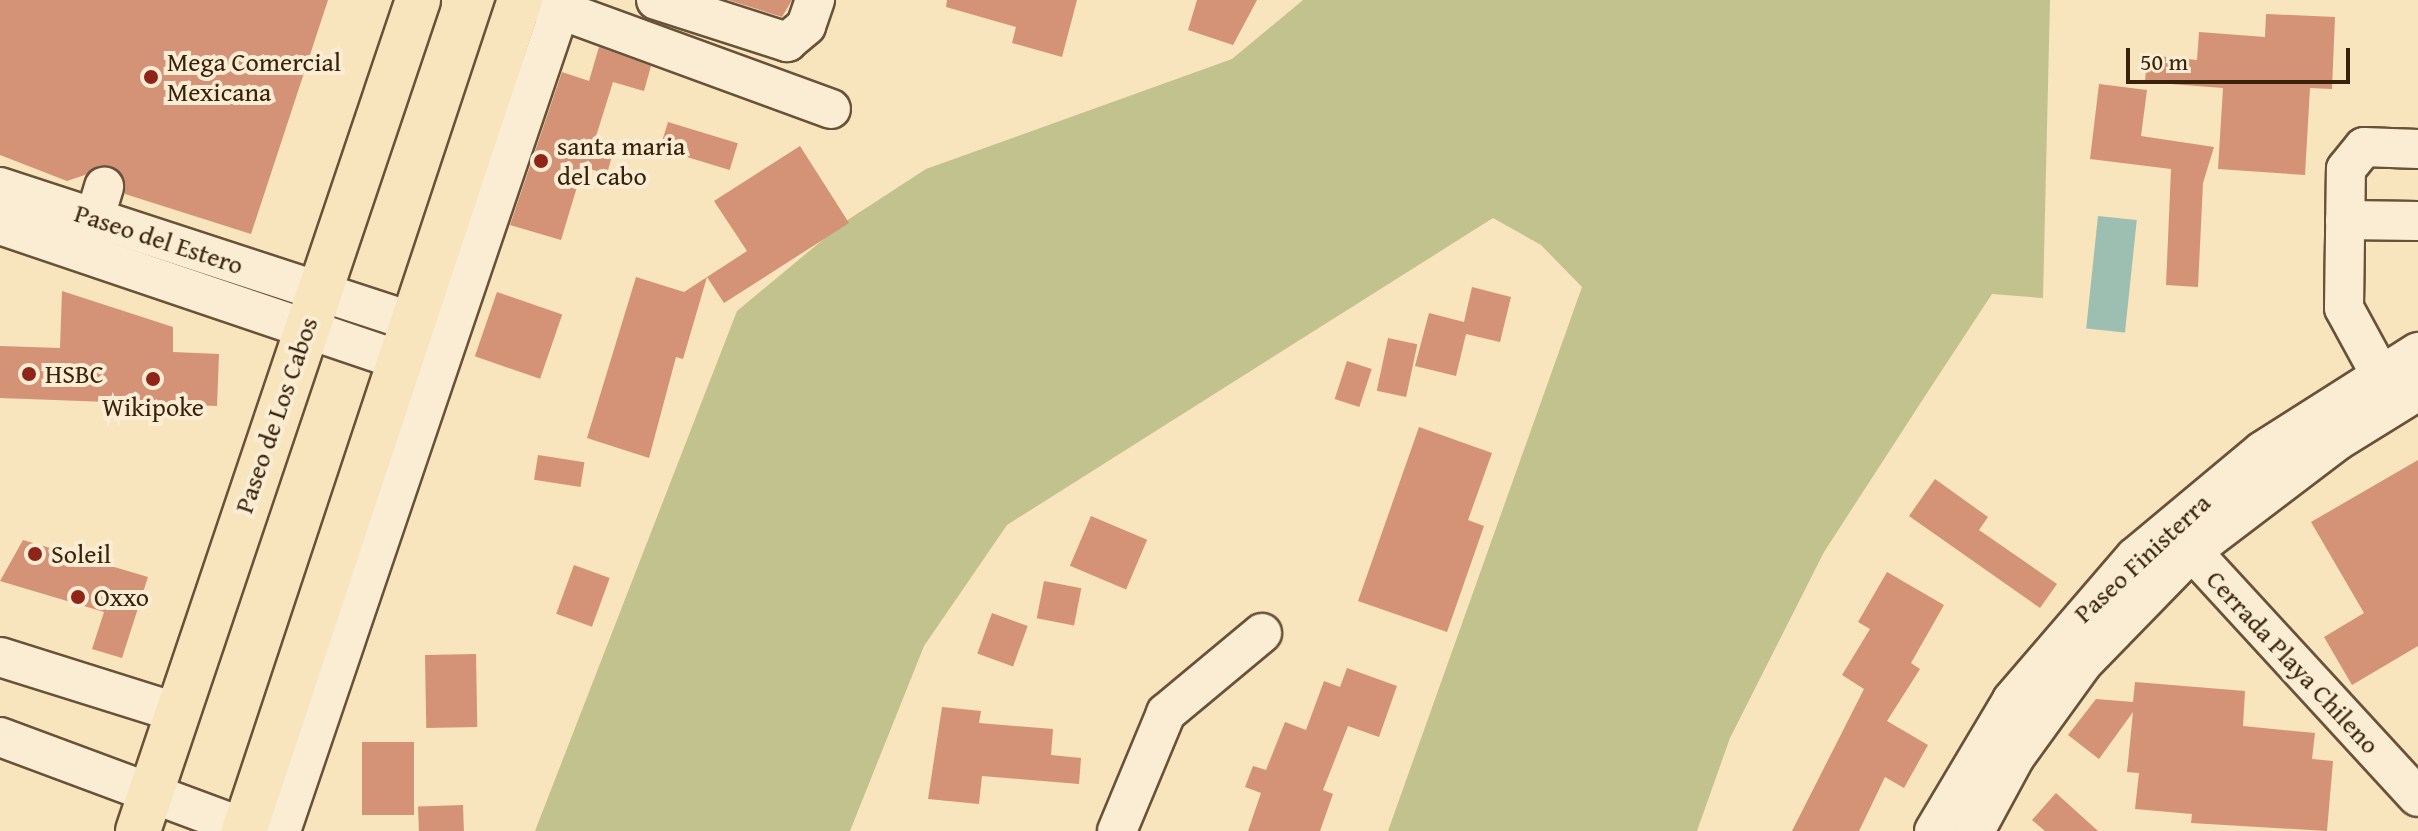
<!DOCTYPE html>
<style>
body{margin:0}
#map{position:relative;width:2418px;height:831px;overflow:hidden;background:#f8e4bd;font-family:"Gentium Book Plus",serif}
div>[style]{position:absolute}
.green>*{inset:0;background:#c2c28e}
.water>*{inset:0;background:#9dbfb2;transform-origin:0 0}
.building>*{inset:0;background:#d49276;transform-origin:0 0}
.roads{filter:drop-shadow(2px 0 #695238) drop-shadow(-2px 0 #695238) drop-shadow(0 2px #695238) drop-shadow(0 -2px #695238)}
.minor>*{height:38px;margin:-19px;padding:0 19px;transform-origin:19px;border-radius:19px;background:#faedd4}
.major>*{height:44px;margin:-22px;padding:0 22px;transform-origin:22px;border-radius:22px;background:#f8e4bd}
.dots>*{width:22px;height:22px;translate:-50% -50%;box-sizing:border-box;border:4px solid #faedd4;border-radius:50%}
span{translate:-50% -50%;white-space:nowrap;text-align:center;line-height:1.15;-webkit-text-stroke:8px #faedd4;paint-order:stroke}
.poi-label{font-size:26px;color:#39220c}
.left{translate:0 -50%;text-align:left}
.street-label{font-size:26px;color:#39220c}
.scale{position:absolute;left:2126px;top:48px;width:224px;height:36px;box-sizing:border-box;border:4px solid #39220c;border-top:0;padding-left:10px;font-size:24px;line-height:28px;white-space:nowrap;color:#39220c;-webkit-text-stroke:6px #faedd4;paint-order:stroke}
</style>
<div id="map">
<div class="green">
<div style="clip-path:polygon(1303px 0,2050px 0,2043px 298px,1992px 294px,1927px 393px,1824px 552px,1730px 738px,1697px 831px,1388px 831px,1582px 287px,1541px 245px,1493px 218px,1007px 525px,924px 646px,850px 831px,535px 831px,737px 311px,843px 223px,926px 169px,1232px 59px)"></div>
</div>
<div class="water">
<div style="left:2098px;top:216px;width:39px;height:113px;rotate:6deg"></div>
</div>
<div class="building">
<div style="clip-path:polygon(0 0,328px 0,251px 234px,125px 194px,125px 181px,111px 166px,67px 181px,0 155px)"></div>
<div style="clip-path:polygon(728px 0,792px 0,782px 17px)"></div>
<div style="clip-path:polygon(947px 0,1077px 0,1062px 57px,1012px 43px,1016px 27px,946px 7px)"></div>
<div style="clip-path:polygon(1197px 0,1257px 0,1233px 45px,1188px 30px)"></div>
<div style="clip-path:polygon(2266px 14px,2335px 17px,2332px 89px,2310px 88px,2305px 175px,2218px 169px,2223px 88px,2145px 82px,2147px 55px,2197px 60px,2199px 32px,2265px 37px)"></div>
<div style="clip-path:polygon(599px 47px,651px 66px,644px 91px,613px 82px,593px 146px,613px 152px,607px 174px,583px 167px,561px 240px,510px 225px,562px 72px,589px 81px)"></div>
<div style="clip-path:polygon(2099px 84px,2147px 90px,2141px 136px,2214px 147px,2203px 183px,2198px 287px,2166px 285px,2171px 169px,2090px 159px)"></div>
<div style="left:668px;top:122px;width:73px;height:28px;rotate:17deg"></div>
<div style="clip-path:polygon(800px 146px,849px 223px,724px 303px,707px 277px,683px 359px,676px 357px,649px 458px,587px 438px,636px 277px,684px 292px,747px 251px,714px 201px)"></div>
<div style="clip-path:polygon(1472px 287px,1511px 297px,1500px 342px,1466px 334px,1456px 376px,1415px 366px,1429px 313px,1464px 322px)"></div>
<div style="clip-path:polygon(62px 291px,173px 327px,173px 352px,219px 354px,217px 406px,0 398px,0 346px,60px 348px)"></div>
<div style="left:497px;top:292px;width:69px;height:68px;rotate:19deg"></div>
<div style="left:1388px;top:338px;width:30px;height:54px;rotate:12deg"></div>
<div style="left:1347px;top:361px;width:26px;height:40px;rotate:18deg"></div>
<div style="clip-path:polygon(1419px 427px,1492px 453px,1468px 520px,1484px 526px,1447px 632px,1358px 601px)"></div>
<div style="left:538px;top:455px;width:47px;height:25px;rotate:9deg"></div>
<div style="clip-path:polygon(2418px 460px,2418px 646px,2352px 685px,2324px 637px,2364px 613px,2311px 522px)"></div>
<div style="clip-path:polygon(1935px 479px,1988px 517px,1979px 530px,2057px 584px,2040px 608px,1909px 516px)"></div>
<div style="left:1091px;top:516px;width:61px;height:54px;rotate:23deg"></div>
<div style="clip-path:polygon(23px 540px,148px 577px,122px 658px,92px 649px,104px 612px,0 581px)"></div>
<div style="left:574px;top:565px;width:38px;height:52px;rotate:20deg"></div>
<div style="clip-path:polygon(1887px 572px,1944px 605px,1911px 663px,1920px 669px,1887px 721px,1928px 745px,1904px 788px,1885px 777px,1859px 831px,1792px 831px,1864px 689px,1842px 675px,1870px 629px,1858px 622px)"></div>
<div style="left:1044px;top:581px;width:38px;height:38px;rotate:11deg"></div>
<div style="left:992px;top:613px;width:38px;height:43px;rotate:20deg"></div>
<div style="left:476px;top:654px;width:73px;height:51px;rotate:89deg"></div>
<div style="clip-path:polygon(1347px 668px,1397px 686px,1379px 737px,1348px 726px,1323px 790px,1333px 794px,1320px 831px,1248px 831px,1261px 793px,1245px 787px,1253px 766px,1266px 770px,1285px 722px,1306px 730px,1324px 681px,1340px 687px)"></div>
<div style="clip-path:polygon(2135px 682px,2245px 691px,2243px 726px,2315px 733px,2312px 759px,2333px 761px,2327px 831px,2191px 823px,2192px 814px,2135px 809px,2139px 773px,2127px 772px,2133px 712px,2099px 759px,2068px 735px,2096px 699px,2133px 702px)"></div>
<div style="clip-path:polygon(942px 707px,981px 711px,979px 723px,1053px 729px,1051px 755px,1081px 758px,1079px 784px,982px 776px,979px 804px,928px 799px)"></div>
<div style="left:362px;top:742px;width:52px;height:73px"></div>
<div style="clip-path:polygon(2056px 793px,2098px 831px,2045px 831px,2032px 820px)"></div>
<div style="left:463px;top:805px;width:26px;height:45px;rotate:88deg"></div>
</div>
<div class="roads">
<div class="minor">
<div style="left:656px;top:0;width:138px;rotate:17.8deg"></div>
<div style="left:787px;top:42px;width:25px;rotate:-40deg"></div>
<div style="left:806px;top:26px;width:28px;rotate:-71deg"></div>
<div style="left:536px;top:1px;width:314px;rotate:20.1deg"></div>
<div style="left:0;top:187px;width:437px;rotate:18.1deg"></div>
<div style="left:2345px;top:220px;width:73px;rotate:0.8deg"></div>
<div style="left:0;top:225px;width:424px;rotate:18.7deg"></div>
<div style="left:87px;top:243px;width:59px;rotate:-73.1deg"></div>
<div style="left:2380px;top:374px;width:75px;rotate:-118.6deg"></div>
<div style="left:2344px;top:308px;width:139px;rotate:-89.2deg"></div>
<div style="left:2346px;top:169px;width:28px;rotate:-51deg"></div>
<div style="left:2364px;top:147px;width:54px;rotate:2.1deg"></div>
<div style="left:2176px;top:534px;width:357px;rotate:47.4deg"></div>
<div style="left:0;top:657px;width:184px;rotate:17.4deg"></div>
<div style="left:0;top:737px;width:270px;rotate:20.4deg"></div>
<div style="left:281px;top:831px;width:868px;rotate:-71.25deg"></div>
<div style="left:1117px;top:831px;width:128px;rotate:-67.4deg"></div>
<div style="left:1166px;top:713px;width:125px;rotate:-39.8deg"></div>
<div style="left:1934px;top:831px;width:152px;rotate:-59.2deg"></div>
<div style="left:2012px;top:700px;width:189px;rotate:-49.3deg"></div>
<div style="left:2135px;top:557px;width:165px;rotate:-39.8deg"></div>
<div style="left:2262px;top:451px;width:185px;rotate:-32.4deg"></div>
<div style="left:1975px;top:831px;width:84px;rotate:-61.6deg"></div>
<div style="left:2015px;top:757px;width:116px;rotate:-54.1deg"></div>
<div style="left:2083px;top:663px;width:155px;rotate:-45.8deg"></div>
<div style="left:2191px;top:552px;width:183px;rotate:-37.2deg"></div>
<div style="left:2337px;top:441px;width:95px;rotate:-31.7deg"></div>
</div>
<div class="major">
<div style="left:138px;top:831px;width:877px;rotate:-71.38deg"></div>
<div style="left:244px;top:831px;width:876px;rotate:-71.63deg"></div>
</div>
</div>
<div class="dots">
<div style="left:151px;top:77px;background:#8f2418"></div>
<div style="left:541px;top:161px;background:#8f2418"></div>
<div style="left:29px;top:374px;background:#8f2418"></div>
<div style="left:153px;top:379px;background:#8f2418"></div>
<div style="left:35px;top:554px;background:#8f2418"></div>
<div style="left:78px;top:597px;background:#8f2418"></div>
</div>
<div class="poi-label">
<span class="left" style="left:167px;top:77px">Mega Comercial<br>Mexicana</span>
<span class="left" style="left:557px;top:161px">santa maria<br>del cabo</span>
<span class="left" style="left:45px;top:374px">HSBC</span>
<span style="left:153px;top:407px">Wikipoke</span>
<span class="left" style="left:51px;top:554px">Soleil</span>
<span class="left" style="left:94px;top:597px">Oxxo</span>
</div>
<div class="street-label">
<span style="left:159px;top:239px;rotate:18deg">Paseo del Estero</span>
<span style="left:276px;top:415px;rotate:-71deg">Paseo de Los Cabos</span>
<span style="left:2142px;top:558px;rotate:-43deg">Paseo Finisterra</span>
<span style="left:2293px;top:662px;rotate:47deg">Cerrada Playa Chileno</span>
</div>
<div class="scale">50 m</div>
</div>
